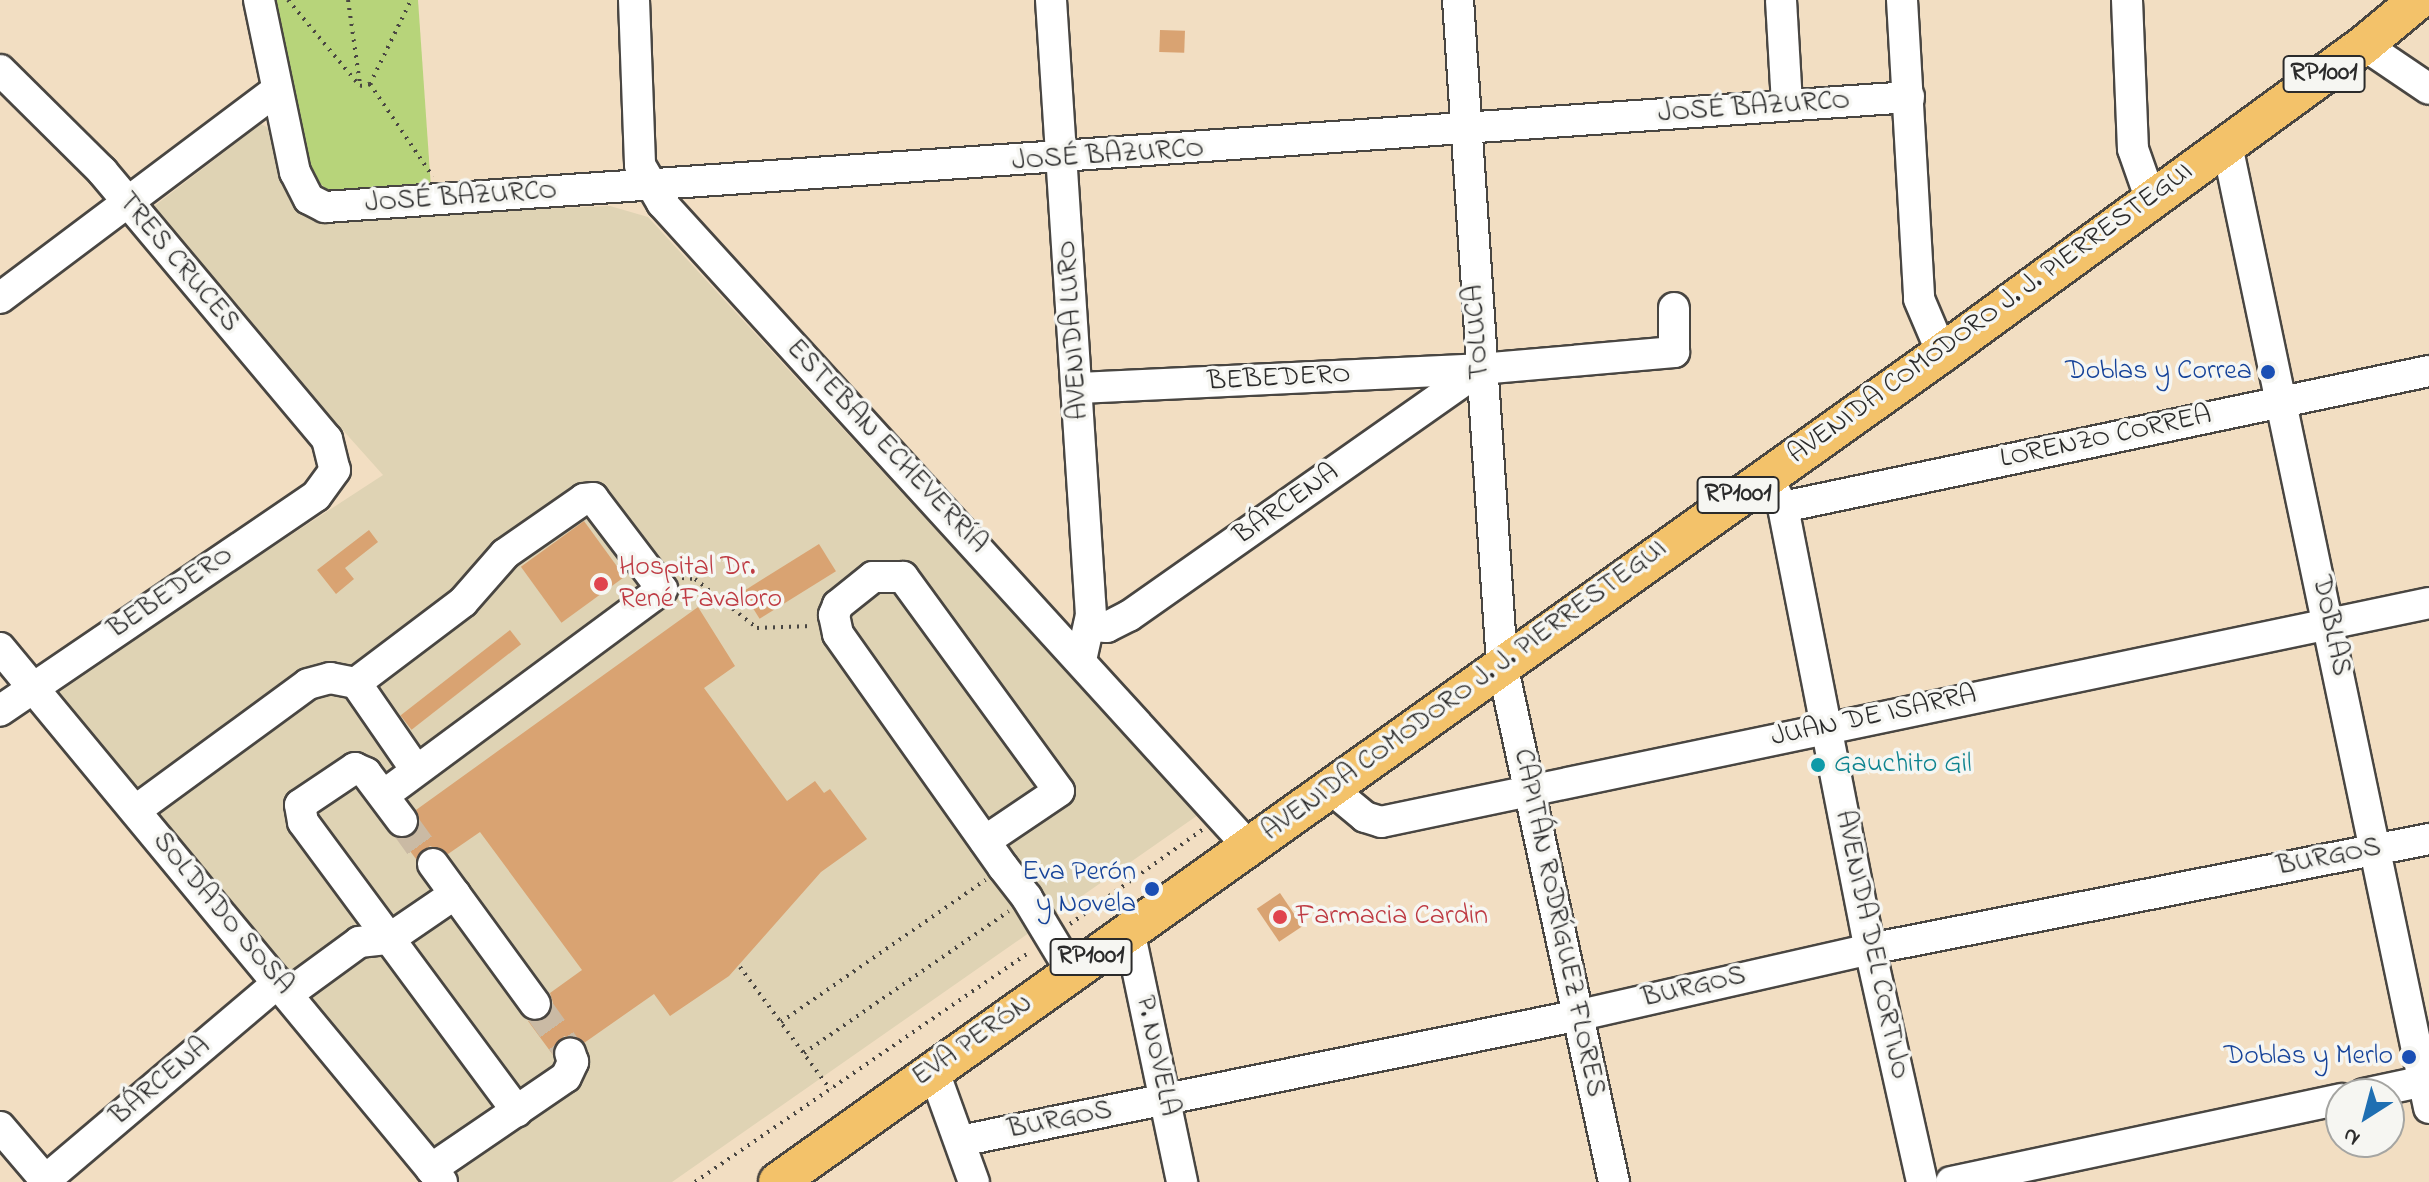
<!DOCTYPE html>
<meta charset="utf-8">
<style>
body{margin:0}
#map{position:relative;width:2429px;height:1182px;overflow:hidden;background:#f2dec2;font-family:"Indie Flower",sans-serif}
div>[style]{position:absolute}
.built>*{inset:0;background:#dfd3b4}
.green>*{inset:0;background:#b7d47a}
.building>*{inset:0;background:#d9a372;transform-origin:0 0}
.minor-tunnel>*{height:30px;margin-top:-15px;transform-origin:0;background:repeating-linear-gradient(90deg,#cabaa4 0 30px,transparent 0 45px)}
.path>*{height:4px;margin-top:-2px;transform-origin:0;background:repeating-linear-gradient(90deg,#494642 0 2px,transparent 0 8px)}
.roads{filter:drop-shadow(2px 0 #494642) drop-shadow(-2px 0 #494642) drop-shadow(0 2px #494642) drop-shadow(0 -2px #494642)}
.minor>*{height:30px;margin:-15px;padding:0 15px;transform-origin:15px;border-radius:15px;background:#fff}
.major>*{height:38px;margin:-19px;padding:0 19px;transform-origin:19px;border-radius:19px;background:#f3c26a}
.dots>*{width:22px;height:22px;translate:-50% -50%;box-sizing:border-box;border:4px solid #f6f6f2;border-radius:50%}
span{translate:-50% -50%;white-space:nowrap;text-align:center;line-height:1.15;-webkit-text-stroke:7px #f6f6f2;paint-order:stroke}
.shield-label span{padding:2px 6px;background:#f6f6f2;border:2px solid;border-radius:6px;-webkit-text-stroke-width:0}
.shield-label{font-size:26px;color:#2b2b2b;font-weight:700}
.street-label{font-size:28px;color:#2b2b2b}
.transit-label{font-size:28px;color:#164399}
.right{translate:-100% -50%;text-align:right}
.health-label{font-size:28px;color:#be3a42}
.left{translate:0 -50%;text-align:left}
.culture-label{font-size:28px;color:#0d838f}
.north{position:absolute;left:2325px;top:1078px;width:80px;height:80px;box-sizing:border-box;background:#f6f6f2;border:2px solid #a5a5a2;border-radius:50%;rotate:216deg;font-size:22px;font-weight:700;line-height:32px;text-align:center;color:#2b2b2b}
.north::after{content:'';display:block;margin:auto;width:28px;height:36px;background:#1f6fb2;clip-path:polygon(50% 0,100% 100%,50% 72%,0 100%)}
</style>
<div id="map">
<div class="built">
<div style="clip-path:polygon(261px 124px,273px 130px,293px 200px,323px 218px,610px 206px,648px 217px,1198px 815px,672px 1182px,453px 1182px,50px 692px,383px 475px,153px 218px,153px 207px)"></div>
</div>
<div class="green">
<div style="clip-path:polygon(271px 0,418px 0,431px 188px,333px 195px,306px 171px)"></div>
</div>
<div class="building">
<div style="left:1160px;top:30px;width:25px;height:22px;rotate:2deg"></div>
<div style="left:584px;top:521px;width:69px;height:78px;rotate:54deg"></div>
<div style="clip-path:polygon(369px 530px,378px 542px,345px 568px,354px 579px,336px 594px,317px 570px)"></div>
<div style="left:819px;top:544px;width:32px;height:90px;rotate:58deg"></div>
<div style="clip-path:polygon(698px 607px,735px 666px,704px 688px,787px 801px,815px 781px,824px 793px,830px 789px,867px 839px,821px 872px,729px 976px,670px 1016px,654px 994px,584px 1043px,564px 1036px,553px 1055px,528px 1021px,546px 1018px,553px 1003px,550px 993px,582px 970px,480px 832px,448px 854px,430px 846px,416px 859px,401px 839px,418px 829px,416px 810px)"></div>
<div style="left:510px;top:630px;width:18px;height:139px;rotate:52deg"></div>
<div style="left:1280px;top:893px;width:40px;height:28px;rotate:56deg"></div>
</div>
<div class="minor-tunnel">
<div style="left:402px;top:821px;width:53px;rotate:54.2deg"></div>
<div style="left:535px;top:1004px;width:60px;rotate:54.5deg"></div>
</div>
<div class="path">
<div style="left:288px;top:0;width:112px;rotate:50.1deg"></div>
<div style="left:360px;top:86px;width:10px;rotate:-11deg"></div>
<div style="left:370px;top:84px;width:112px;rotate:55.9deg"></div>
<div style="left:348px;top:0;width:85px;rotate:81.9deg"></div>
<div style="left:370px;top:84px;width:93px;rotate:-64deg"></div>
<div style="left:682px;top:578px;width:13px;rotate:4deg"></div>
<div style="left:695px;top:579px;width:79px;rotate:38.3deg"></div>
<div style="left:757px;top:628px;width:55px;rotate:-2.1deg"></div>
<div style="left:1070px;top:924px;width:163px;rotate:-35.5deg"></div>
<div style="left:740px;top:967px;width:152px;rotate:53.6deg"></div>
<div style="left:781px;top:1022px;width:249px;rotate:-34.8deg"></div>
<div style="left:804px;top:1053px;width:249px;rotate:-34.7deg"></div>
<div style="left:695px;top:1182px;width:406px;rotate:-34.5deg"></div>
</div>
<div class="roads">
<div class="minor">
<div style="left:259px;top:0;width:176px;rotate:78.2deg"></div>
<div style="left:295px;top:172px;width:30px;rotate:63deg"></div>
<div style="left:309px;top:199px;width:18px;rotate:27deg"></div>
<div style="left:325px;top:207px;width:1588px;rotate:-3.97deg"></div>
<div style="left:634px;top:0;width:165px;rotate:87.9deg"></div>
<div style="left:640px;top:165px;width:44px;rotate:59.9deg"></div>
<div style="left:662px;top:203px;width:871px;rotate:47.65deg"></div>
<div style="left:1051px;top:0;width:616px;rotate:86.28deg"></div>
<div style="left:1091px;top:615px;width:46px;rotate:102.5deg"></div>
<div style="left:1458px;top:0;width:665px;rotate:86.21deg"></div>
<div style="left:1502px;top:664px;width:530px;rotate:77.8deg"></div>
<div style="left:1781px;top:0;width:105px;rotate:86.7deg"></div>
<div style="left:1902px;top:0;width:299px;rotate:86.7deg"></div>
<div style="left:1919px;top:299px;width:59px;rotate:66.9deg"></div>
<div style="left:2127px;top:0;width:149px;rotate:87.7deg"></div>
<div style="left:2133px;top:149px;width:54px;rotate:70.6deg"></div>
<div style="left:2364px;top:45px;width:78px;rotate:34.1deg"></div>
<div style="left:0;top:70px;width:144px;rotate:44.7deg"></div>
<div style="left:102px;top:171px;width:350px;rotate:50deg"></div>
<div style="left:327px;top:439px;width:32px;rotate:76deg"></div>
<div style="left:335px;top:470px;width:32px;rotate:126deg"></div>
<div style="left:316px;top:496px;width:382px;rotate:145.8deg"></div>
<div style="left:2227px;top:145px;width:984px;rotate:78.15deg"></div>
<div style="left:0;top:298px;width:345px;rotate:-36.9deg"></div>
<div style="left:1079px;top:388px;width:401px;rotate:-2.7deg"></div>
<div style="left:1480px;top:369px;width:195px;rotate:-5deg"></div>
<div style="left:1674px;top:352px;width:44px;rotate:-90deg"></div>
<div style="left:1766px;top:475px;width:36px;rotate:62deg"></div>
<div style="left:1783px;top:507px;width:450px;rotate:78.9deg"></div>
<div style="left:1870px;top:949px;width:239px;rotate:77.4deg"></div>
<div style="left:1783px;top:507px;width:660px;rotate:-11.89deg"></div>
<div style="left:1089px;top:626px;width:18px;rotate:3deg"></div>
<div style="left:1107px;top:627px;width:25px;rotate:-27deg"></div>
<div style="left:1129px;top:616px;width:429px;rotate:-35.1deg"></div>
<div style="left:0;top:648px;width:693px;rotate:50.38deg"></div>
<div style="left:1330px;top:788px;width:45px;rotate:39.6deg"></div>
<div style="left:1365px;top:817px;width:17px;rotate:17deg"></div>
<div style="left:1381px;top:822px;width:1071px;rotate:-11.8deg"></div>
<div style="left:384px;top:795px;width:346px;rotate:-36.5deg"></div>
<div style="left:662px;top:589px;width:114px;rotate:-127.2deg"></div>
<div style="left:593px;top:498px;width:9px;rotate:174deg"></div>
<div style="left:584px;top:499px;width:96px;rotate:145.2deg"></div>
<div style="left:505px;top:554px;width:64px;rotate:131.2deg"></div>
<div style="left:463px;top:602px;width:134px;rotate:142.9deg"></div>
<div style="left:356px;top:683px;width:106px;rotate:55.4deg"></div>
<div style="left:136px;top:810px;width:213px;rotate:-36.2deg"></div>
<div style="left:308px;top:684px;width:23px;rotate:-15deg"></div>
<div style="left:330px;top:678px;width:26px;rotate:11deg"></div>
<div style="left:402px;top:821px;width:60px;rotate:-126.9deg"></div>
<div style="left:366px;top:773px;width:12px;rotate:-156deg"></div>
<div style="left:355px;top:768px;width:66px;rotate:146.1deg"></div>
<div style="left:300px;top:805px;width:17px;rotate:80deg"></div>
<div style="left:303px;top:822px;width:360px;rotate:53.5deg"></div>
<div style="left:985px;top:841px;width:89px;rotate:-34deg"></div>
<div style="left:1059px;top:791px;width:265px;rotate:-126.1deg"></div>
<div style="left:903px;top:577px;width:30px;rotate:180deg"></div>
<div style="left:873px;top:577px;width:45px;rotate:141.3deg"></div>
<div style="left:838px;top:605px;width:11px;rotate:112deg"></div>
<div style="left:834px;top:615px;width:19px;rotate:78deg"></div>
<div style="left:838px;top:634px;width:286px;rotate:54.7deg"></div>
<div style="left:1003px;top:867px;width:39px;rotate:52deg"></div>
<div style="left:1027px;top:898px;width:85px;rotate:58.9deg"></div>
<div style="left:433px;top:864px;width:173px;rotate:53.9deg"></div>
<div style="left:1129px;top:930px;width:258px;rotate:78.1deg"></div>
<div style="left:288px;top:994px;width:88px;rotate:-36.2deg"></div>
<div style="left:359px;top:942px;width:30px;rotate:-6deg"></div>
<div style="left:389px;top:939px;width:80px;rotate:-34.3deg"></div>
<div style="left:933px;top:1069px;width:120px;rotate:70.1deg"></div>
<div style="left:2364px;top:1094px;width:66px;rotate:-12.2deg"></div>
<div style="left:0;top:1127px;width:72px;rotate:49.5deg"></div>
<div style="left:960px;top:1141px;width:633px;rotate:-11.49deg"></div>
<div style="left:1580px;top:1015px;width:297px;rotate:-12.8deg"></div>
<div style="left:1870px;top:949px;width:570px;rotate:-11.13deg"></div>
<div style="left:431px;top:1169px;width:163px;rotate:-34.3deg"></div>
<div style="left:566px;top:1077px;width:17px;rotate:-65deg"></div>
<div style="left:573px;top:1062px;width:9px;rotate:-108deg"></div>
<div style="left:43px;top:1182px;width:308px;rotate:-40.3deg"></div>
<div style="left:1951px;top:1182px;width:399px;rotate:-12deg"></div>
</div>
<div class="major">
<div style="left:778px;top:1182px;width:1429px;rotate:-35.46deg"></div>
<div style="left:1942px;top:353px;width:522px;rotate:-36.12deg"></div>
<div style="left:2364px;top:45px;width:70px;rotate:-39.8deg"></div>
</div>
</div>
<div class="dots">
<div style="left:2268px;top:372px;background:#1a4fb4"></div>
<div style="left:601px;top:584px;background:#e0444e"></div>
<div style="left:1818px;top:765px;background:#0f9aa8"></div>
<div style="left:1152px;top:889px;background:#1a4fb4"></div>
<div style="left:1280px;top:917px;background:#e0444e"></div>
<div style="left:2409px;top:1057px;background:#1a4fb4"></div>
</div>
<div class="shield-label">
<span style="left:2324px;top:74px">RP1001</span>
<span style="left:1738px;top:495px">RP1001</span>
<span style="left:1091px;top:957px">RP1001</span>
</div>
<div class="street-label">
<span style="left:1754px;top:108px;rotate:-4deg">JOSÉ BAZURCO</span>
<span style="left:1108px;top:156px;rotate:-4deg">JOSÉ BAZURCO</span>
<span style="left:461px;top:198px;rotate:-4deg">JOSÉ BAZURCO</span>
<span style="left:178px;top:263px;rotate:50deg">TRES CRUCES</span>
<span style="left:1991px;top:314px;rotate:-36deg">AVENIDA COMODORO J. J. PIERRESTEGUI</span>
<span style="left:1074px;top:330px;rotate:-94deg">AVENIDA LURO</span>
<span style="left:1478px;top:332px;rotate:-94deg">TOLUCA</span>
<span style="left:1279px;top:379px;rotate:-3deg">BEBEDERO</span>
<span style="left:2106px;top:438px;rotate:-12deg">LORENZO CORREA</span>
<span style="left:886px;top:447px;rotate:47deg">ESTEBAN ECHEVERRÍA</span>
<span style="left:1287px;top:505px;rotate:-35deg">BÁRCENA</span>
<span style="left:171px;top:593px;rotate:-34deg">BEBEDERO</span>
<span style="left:2330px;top:626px;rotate:78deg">DOBLAS</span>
<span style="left:1465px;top:691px;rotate:-36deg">AVENIDA COMODORO J. J. PIERRESTEGUI</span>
<span style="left:1874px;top:717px;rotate:-12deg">JUAN DE ISARRA</span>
<span style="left:2329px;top:858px;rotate:-11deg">BURGOS</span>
<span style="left:222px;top:914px;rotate:50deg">SOLDADO SOSA</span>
<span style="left:1558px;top:923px;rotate:78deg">CAPITÁN RODRÍGUEZ FLORES</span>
<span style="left:1871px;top:945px;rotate:78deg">AVENIDA DEL CORTIJO</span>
<span style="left:1694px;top:988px;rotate:-13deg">BURGOS</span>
<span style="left:973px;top:1041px;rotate:-35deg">EVA PERÓN</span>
<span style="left:1156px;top:1056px;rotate:78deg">P. NOVELA</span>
<span style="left:161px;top:1082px;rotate:-40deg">BÁRCENA</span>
<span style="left:1060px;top:1121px;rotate:-11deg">BURGOS</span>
</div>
<div class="transit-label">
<span class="right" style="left:2252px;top:372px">Doblas y Correa</span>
<span class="right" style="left:1136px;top:889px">Eva Perón<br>y Novela</span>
<span class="right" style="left:2393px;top:1057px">Doblas y Merlo</span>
</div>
<div class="health-label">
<span class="left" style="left:619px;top:584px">Hospital Dr.<br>René Favaloro</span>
<span class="left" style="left:1296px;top:917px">Farmacia Cardin</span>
</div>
<div class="culture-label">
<span class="left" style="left:1834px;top:765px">Gauchito Gil</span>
</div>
<div class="north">N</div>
</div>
